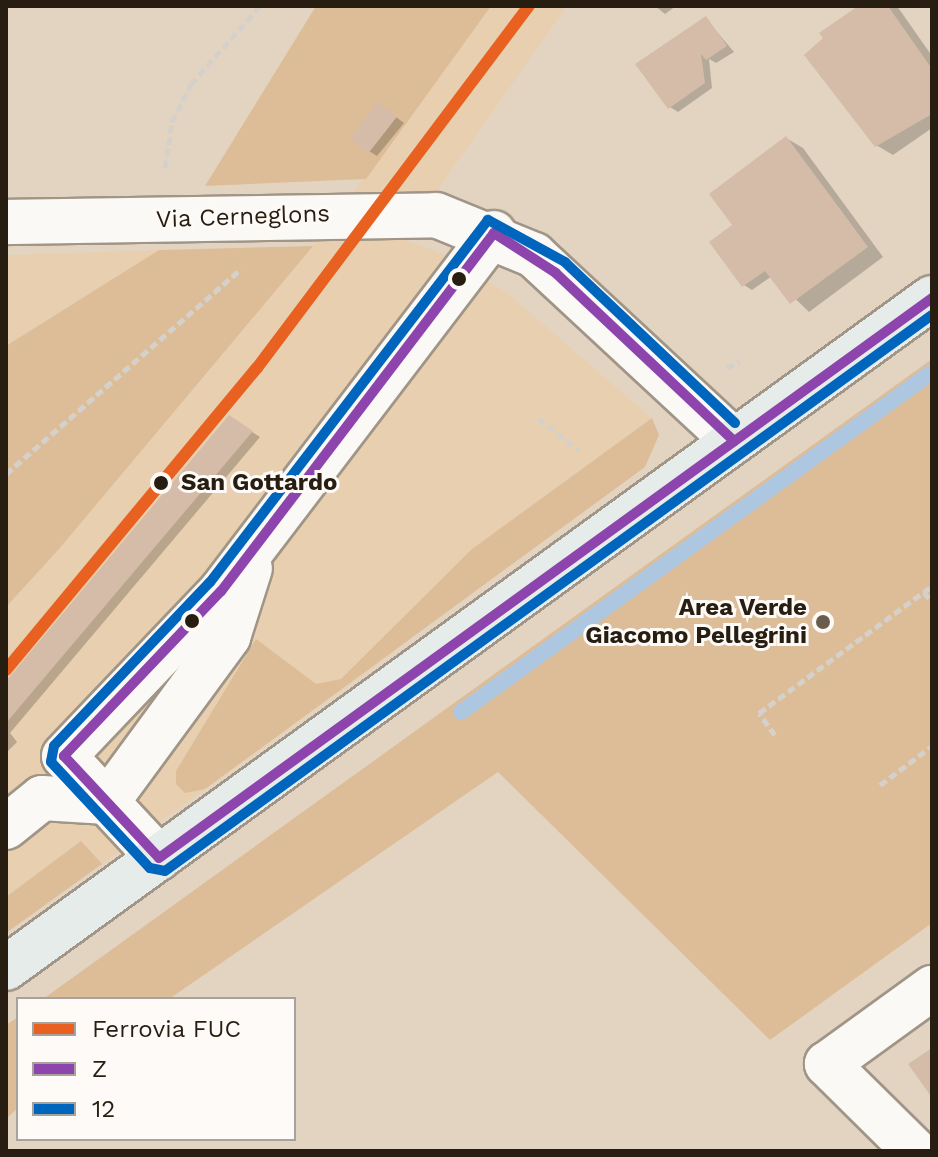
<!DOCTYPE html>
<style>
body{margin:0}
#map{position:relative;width:938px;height:1157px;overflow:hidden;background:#e3d4c1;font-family:"Work Sans",sans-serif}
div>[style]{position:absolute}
.built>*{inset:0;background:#e8cfb0}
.green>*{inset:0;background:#dcbd98}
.shadow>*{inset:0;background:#0003}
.stream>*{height:16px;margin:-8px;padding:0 8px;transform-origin:8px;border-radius:8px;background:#aec7e1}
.building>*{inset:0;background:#d5bca8;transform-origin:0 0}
.path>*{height:5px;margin-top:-2.5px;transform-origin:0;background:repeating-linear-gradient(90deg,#d5d1ca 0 8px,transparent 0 12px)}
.roads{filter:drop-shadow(2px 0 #a09586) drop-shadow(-2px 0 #a09586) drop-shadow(0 2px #a09586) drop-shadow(0 -2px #a09586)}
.minor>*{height:44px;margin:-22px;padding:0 22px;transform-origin:22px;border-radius:22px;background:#fbf9f6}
.major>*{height:44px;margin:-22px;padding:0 22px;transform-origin:22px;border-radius:22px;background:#e5ece9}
.bus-1>*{height:10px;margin:-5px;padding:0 5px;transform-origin:5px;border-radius:5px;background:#8e44ad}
.bus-2>*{height:10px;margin:-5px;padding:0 5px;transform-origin:5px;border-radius:5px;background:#0065bd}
.rail-1>*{height:12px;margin:-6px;padding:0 6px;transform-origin:6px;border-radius:6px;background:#e86121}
.dots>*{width:22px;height:22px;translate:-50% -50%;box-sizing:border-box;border:4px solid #fdfaf7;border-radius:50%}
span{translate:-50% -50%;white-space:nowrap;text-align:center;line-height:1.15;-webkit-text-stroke:6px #fdfaf7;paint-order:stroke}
.street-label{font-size:24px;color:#271d10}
.stop-label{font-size:24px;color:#271d10;font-weight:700}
.left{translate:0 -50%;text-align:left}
.poi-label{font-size:24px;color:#271d10;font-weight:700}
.right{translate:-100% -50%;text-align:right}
.frame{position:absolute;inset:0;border:8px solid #271d10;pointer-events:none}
.legend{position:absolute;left:16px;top:997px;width:280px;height:144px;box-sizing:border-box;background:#fdfaf7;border:2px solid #a7a29b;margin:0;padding:10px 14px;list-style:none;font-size:24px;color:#271d10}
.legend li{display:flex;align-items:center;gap:16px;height:40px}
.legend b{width:40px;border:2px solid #a7a29b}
</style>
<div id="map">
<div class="built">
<div style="clip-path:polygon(491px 6px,567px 6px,403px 239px,454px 258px,508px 294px,652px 418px,472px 549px,393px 653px,102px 864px,81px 842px,6px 897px,6px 607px,313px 246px)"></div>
<div style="clip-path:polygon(159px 250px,6px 346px,6px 255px)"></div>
</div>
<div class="green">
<div style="clip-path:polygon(316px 6px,491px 6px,366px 179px,205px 186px)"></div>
<div style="clip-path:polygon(313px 246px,59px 549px,6px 607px,6px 346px,159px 250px)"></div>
<div style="clip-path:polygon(932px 359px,932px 923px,770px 1040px,498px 772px,169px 999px,43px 999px)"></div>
<div style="clip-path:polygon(652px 418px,659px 435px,645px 467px,205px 789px,185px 793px,176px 784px,176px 771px,256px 639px,316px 684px,341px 679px,472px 549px)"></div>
<div style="clip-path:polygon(81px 841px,102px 864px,6px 933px,6px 897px)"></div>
<div style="clip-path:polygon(18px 1017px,18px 1108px,6px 1119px,6px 1025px)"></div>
</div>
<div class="shadow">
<div style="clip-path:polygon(655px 6px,676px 6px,665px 14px)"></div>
<div style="clip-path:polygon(865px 6px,897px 6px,932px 56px,932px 128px,893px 155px,876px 145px,825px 39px)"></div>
<div style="clip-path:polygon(706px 19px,734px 52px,716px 63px,709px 59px,712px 88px,678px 112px,670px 107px)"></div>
<div style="clip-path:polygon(387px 110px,404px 123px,377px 156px,369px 151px)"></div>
<div style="clip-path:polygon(786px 138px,803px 148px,883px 257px,809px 312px,772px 276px,752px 290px,744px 285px,732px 227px)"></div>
<div style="clip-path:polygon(238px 423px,260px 437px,10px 733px,17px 742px,6px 753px,6px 683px)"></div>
</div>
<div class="stream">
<div style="left:461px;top:712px;width:581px;rotate:-35.82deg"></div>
</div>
<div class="building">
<div style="clip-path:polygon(858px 6px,888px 6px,932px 69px,932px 114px,875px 147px,804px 55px,823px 38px,819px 33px)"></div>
<div style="clip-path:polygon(706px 16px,727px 46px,706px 60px,701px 54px,705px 83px,668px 109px,635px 64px)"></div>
<div style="left:378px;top:102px;width:24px;height:46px;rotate:38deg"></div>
<div style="clip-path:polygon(786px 136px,868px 247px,790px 304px,765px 271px,742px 287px,709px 242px,732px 225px,709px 194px)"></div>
<div style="clip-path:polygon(229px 415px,253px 431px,6px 723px,6px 681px)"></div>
<div style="clip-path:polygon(932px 1048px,932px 1093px,930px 1095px,908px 1064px)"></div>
</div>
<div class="path">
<div style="left:165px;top:168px;width:47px;rotate:-81.3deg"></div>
<div style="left:172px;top:122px;width:42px;rotate:-63.4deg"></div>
<div style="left:191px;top:84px;width:104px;rotate:-48.5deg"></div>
<div style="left:727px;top:368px;width:15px;rotate:-28deg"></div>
<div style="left:538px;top:418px;width:52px;rotate:38deg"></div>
<div style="left:6px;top:474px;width:312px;rotate:-41.1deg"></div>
<div style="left:924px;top:592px;width:13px;rotate:51deg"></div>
<div style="left:775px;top:735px;width:27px;rotate:-126deg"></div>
<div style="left:759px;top:713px;width:215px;rotate:-36.3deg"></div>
<div style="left:880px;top:785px;width:65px;rotate:-36.9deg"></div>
</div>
<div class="roads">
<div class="minor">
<div style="left:6px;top:222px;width:430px;rotate:-0.9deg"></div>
<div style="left:436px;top:215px;width:106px;rotate:22.2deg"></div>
<div style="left:534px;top:255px;width:273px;rotate:42.9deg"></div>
<div style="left:107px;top:802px;width:205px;rotate:-53.7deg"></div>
<div style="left:228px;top:637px;width:72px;rotate:-72.3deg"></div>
<div style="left:6px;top:827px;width:46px;rotate:-38.9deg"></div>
<div style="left:42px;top:798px;width:65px;rotate:3.5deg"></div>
<div style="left:159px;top:858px;width:139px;rotate:-133deg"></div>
<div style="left:64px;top:756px;width:228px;rotate:-46.4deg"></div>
<div style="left:221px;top:591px;width:450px;rotate:-52.7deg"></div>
<div style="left:915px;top:1151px;width:124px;rotate:-135.3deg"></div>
<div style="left:827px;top:1064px;width:130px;rotate:-35.9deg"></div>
</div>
<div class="major">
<div style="left:6px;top:968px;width:1143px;rotate:-35.89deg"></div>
</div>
</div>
<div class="bus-1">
<div style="left:734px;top:441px;width:245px;rotate:-136.7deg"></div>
<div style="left:556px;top:273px;width:74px;rotate:-147.2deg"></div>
<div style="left:494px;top:233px;width:450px;rotate:127.3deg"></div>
<div style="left:221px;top:591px;width:228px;rotate:133.6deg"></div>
<div style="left:64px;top:756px;width:139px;rotate:47deg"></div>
<div style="left:159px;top:858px;width:955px;rotate:-35.92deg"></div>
</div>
<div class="bus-2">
<div style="left:735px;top:423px;width:234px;rotate:-136.6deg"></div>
<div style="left:565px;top:262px;width:88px;rotate:-151.4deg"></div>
<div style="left:488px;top:220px;width:456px;rotate:127.5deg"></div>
<div style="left:210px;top:582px;width:226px;rotate:133.6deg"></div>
<div style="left:54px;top:746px;width:16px;rotate:101deg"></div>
<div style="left:51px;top:762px;width:145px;rotate:47deg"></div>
<div style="left:150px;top:868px;width:15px;rotate:11deg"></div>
<div style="left:165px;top:871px;width:947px;rotate:-35.94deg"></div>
</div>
<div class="rail-1">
<div style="left:6px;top:670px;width:393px;rotate:-50.3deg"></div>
<div style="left:257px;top:368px;width:453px;rotate:-53.1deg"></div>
</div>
<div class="dots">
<div style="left:459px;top:279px;background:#271d10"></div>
<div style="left:161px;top:483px;background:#271d10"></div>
<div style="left:192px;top:621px;background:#271d10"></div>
<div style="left:823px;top:622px;background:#695d4e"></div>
</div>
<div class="street-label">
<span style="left:243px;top:217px;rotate:-2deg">Via Cerneglons</span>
</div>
<div class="stop-label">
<span class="left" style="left:181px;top:483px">San Gottardo</span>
</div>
<div class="poi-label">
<span class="right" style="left:807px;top:622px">Area Verde<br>Giacomo Pellegrini</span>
</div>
<div class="frame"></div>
<ul class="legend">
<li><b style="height:10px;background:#e86121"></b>Ferrovia FUC</li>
<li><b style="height:10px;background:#8e44ad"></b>Z</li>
<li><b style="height:10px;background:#0065bd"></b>12</li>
</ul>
</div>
